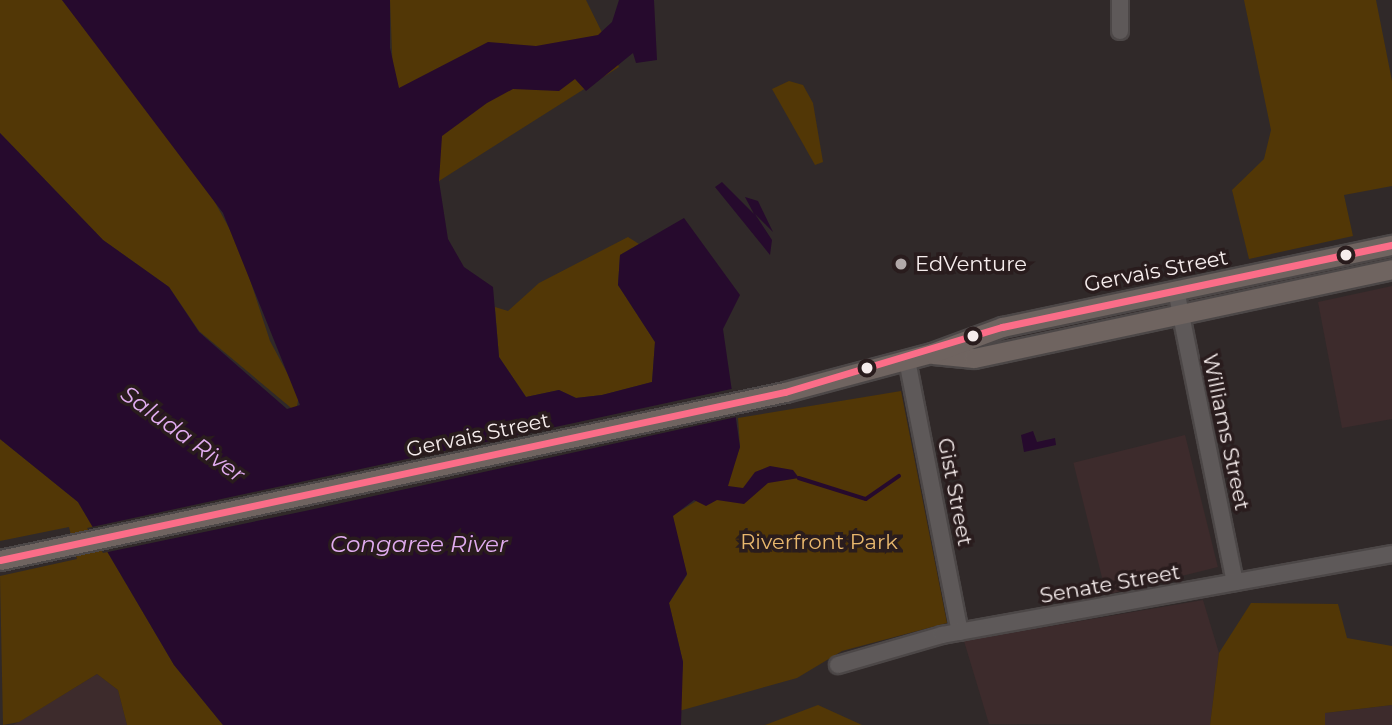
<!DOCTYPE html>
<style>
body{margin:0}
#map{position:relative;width:1392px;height:725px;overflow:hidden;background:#302929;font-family:Montserrat,sans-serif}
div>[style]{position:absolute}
.built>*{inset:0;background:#3d2b2c;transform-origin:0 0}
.green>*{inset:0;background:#523706}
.water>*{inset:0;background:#260a2d}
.pier>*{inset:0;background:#302929}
.stream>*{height:3.5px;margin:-1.75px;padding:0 1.75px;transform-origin:1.75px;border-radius:1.75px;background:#260a2d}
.roads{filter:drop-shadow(2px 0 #4c4747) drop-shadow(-2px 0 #4c4747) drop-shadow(0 2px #4c4747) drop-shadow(0 -2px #4c4747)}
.minor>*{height:16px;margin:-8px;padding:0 8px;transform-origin:8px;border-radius:8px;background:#5e5959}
.major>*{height:19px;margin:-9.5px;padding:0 9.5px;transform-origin:9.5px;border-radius:9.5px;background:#6f6460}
.bus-1>*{height:7px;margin:-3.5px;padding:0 3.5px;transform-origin:3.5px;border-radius:3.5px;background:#fb6d88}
.dots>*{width:19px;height:19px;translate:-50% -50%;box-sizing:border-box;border:4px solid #291c1d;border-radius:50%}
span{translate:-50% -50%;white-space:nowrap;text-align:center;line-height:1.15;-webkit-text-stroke:7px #291c1d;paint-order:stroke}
.poi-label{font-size:21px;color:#f6eded}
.left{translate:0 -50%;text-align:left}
.street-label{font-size:21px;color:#f6eded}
.park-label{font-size:21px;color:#e8b76d}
.water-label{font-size:23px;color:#e1acf0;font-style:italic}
</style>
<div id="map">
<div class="built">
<div style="clip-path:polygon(1392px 286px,1392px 419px,1342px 428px,1318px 302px)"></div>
<div style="left:1185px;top:435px;width:136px;height:115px;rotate:76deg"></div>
<div style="clip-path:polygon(1203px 600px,1219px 653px,1210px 725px,989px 724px,964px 641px)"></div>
<div style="clip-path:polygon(97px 674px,118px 690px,127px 725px,13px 725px)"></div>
<div style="clip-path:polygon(1392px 705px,1392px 725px,1325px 725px,1325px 713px)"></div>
</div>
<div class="green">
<div style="clip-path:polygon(0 0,62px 0,201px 177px,239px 246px,270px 341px,299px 395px,296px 412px,199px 331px,169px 287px,103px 240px,0 133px)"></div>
<div style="clip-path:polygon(390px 0,586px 0,619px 67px,439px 181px,439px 140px,409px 110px,393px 77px)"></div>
<div style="clip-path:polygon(1244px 0,1376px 0,1392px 81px,1392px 186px,1344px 195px,1353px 236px,1249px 259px,1232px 190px,1264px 159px,1271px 130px)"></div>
<div style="clip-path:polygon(789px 81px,803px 85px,813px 103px,823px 162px,815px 165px,772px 89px)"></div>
<div style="clip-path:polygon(628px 237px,639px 244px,620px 255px,618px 285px,655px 342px,652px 382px,602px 395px,576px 398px,559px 390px,526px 397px,499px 357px,495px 307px,508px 311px,539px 283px)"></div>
<div style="clip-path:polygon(901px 391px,947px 623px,842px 651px,797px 678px,679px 711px,683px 662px,669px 603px,687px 575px,672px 516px,727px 482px,740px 447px,738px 418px)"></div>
<div style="clip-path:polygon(0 439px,78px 502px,174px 665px,223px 725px,127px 725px,118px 690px,97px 674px,19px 722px,3px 725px,0 576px,77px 559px,69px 527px,0 541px)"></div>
<div style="clip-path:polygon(1251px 603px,1338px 604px,1347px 638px,1392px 646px,1392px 705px,1325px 713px,1325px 725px,1210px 725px,1219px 653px)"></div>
<div style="clip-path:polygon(818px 705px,862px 725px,765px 725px)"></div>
</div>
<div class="water">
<div style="clip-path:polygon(62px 0,390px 0,390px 48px,399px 88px,488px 42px,536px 46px,598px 35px,612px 22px,619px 0,654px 0,657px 60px,636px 63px,633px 53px,586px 91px,575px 79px,559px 91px,513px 89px,487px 103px,442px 136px,439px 181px,448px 239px,464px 267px,493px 287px,499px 357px,526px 397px,559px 390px,576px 398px,602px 395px,652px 382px,655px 342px,618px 285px,620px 255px,684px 218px,740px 295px,723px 329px,740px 447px,728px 486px,743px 488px,755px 472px,770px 466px,793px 470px,799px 478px,768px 483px,744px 504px,717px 500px,706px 506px,694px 500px,673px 516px,687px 574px,669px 603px,683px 662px,681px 725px,223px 725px,174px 665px,78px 502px,0 439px,0 133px,103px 240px,169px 287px,199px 332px,287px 409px,300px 405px,223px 213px)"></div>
<div style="clip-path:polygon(722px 182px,754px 214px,745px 197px,758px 201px,773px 232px,755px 214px,772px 240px,770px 255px,715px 187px)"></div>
<div style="clip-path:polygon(1033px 431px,1037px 442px,1055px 438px,1056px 445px,1024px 452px,1021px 435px)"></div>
</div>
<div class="pier">
<div style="clip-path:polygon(736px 388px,741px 416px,305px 511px,103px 553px,87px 528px)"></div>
</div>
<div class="stream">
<div style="left:799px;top:478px;width:70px;rotate:17.4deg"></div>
<div style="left:866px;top:499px;width:40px;rotate:-34.9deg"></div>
</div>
<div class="roads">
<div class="minor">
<div style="left:1120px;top:0;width:31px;rotate:90deg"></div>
<div style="left:1176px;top:290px;width:298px;rotate:78.6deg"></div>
<div style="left:907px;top:360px;width:277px;rotate:79deg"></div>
<div style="left:838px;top:665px;width:108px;rotate:-16.1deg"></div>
<div style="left:942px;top:635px;width:457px;rotate:-10.2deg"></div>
</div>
<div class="major">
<div style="left:933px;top:354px;width:41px;rotate:5.6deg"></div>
<div style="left:974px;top:358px;width:427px;rotate:-12deg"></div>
<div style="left:0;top:560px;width:803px;rotate:-12.08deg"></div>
<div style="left:785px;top:392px;width:152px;rotate:-14.9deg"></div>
<div style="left:932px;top:353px;width:75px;rotate:-20.4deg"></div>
<div style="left:1002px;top:327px;width:399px;rotate:-11.9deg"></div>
</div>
</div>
<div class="bus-1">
<div style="left:0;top:560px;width:803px;rotate:-12.08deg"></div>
<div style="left:785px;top:392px;width:227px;rotate:-16.7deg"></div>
<div style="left:1002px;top:327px;width:399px;rotate:-11.9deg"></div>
</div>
<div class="dots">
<div style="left:1346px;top:255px;background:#f6eded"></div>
<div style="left:901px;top:264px;background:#b1a8a8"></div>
<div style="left:973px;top:336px;background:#f6eded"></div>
<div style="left:867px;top:368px;background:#f6eded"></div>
</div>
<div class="poi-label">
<span class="left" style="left:915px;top:264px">EdVenture</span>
</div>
<div class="street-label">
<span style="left:1156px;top:271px;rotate:-11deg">Gervais Street</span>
<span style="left:1226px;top:432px;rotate:78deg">Williams Street</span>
<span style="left:478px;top:435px;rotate:-12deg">Gervais Street</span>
<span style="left:955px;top:492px;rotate:79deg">Gist Street</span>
<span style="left:1110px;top:584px;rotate:-10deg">Senate Street</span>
</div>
<div class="park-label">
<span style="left:819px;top:542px">Riverfront Park</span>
</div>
<div class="water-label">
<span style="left:183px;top:434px;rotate:36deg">Saluda River</span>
<span style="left:419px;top:544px">Congaree River</span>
</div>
</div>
